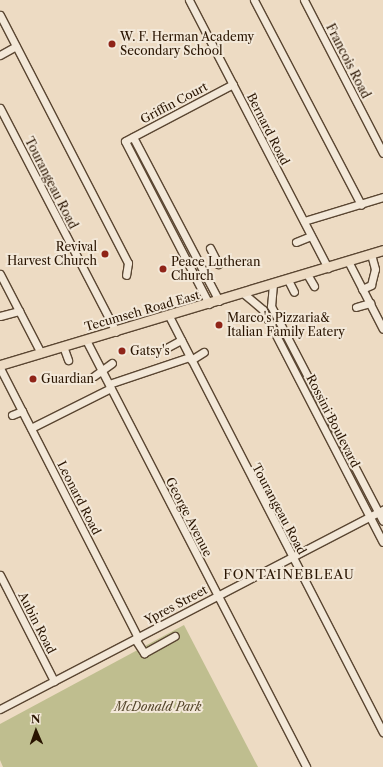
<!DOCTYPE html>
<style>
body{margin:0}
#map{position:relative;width:383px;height:767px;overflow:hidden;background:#eddbc3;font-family:"Libre Caslon Text",serif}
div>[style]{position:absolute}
.green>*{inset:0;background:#bfbe8f}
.roads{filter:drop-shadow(1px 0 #5a4632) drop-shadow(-1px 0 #5a4632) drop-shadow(0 1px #5a4632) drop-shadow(0 -1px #5a4632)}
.minor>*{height:7px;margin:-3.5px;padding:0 3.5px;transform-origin:3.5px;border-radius:3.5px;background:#f3e8d8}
.major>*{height:9px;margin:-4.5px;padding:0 4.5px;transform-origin:4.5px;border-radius:4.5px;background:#eddbc3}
.dots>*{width:11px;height:11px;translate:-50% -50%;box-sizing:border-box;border:2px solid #f3e8d8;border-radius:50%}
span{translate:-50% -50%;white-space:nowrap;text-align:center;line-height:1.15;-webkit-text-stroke:4px #f3e8d8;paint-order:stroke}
.poi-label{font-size:12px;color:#291401}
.left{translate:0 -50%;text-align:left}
.right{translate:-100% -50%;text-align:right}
.street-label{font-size:12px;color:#291401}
.park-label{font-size:12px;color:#56472c;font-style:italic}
.neighbourhood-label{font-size:13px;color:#291401;letter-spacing:1px}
.north{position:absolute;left:16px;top:711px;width:40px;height:40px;-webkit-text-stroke:3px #f3e8d8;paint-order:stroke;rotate:358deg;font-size:11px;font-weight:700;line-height:16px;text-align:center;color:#291401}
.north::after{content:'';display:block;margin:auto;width:14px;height:18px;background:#291401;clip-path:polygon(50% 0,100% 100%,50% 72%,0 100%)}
</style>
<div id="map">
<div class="green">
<div style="clip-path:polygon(184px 625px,258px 767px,3px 767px,0 760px,0 724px)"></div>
</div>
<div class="roads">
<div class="minor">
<div style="left:189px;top:0;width:302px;rotate:62.6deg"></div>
<div style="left:254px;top:0;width:231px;rotate:62.4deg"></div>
<div style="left:304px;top:0;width:172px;rotate:62.7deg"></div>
<div style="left:0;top:15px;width:279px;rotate:62.7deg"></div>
<div style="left:128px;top:263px;width:12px;rotate:99deg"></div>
<div style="left:0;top:55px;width:18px;rotate:-29deg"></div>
<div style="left:0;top:108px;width:252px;rotate:62.6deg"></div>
<div style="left:133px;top:137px;width:185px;rotate:62.3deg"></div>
<div style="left:304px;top:221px;width:83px;rotate:-16.9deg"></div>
<div style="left:296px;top:242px;width:16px;rotate:-22deg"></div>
<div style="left:210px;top:248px;width:18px;rotate:63deg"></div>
<div style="left:348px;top:261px;width:76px;rotate:62.8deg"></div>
<div style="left:0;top:274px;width:89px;rotate:62.6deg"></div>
<div style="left:307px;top:274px;width:14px;rotate:60deg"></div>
<div style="left:288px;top:280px;width:13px;rotate:63deg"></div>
<div style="left:273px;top:284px;width:22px;rotate:95deg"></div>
<div style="left:271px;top:306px;width:242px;rotate:62.5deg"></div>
<div style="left:362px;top:289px;width:10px;rotate:-24deg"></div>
<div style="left:371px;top:285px;width:16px;rotate:-76deg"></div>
<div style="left:375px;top:269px;width:16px;rotate:-105deg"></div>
<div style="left:243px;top:293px;width:26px;rotate:40deg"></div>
<div style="left:263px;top:310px;width:261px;rotate:62.7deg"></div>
<div style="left:209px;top:304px;width:183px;rotate:-117.3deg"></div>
<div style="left:125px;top:141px;width:122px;rotate:-27.8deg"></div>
<div style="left:356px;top:307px;width:15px;rotate:-16deg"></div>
<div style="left:0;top:316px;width:20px;rotate:-15deg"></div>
<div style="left:169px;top:316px;width:468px;rotate:62.8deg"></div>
<div style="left:86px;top:340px;width:480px;rotate:62.7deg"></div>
<div style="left:63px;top:346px;width:15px;rotate:70deg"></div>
<div style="left:168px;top:347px;width:15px;rotate:-28deg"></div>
<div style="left:191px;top:360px;width:15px;rotate:-32deg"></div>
<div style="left:0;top:368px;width:303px;rotate:62.9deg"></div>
<div style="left:94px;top:376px;width:22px;rotate:-36deg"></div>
<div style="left:109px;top:384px;width:84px;rotate:-18.6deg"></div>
<div style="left:12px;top:415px;width:11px;rotate:-22deg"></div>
<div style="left:31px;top:428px;width:89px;rotate:-26.6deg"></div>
<div style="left:0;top:575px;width:119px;rotate:63deg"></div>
<div style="left:135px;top:639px;width:17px;rotate:57deg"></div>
<div style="left:144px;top:653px;width:35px;rotate:-29deg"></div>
<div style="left:0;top:709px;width:432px;rotate:-27.5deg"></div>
</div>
<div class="major">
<div style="left:0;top:365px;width:400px;rotate:-16.7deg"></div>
</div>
</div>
<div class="dots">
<div style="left:112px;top:44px;background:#8f2418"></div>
<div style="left:105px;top:254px;background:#8f2418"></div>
<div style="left:163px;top:269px;background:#8f2418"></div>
<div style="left:219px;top:325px;background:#8f2418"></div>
<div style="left:122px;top:351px;background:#8f2418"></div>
<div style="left:33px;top:379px;background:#8f2418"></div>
</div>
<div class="poi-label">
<span class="left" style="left:120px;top:44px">W. F. Herman Academy<br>Secondary School</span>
<span class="right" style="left:97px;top:254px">Revival<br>Harvest Church</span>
<span class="left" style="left:171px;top:269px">Peace Lutheran<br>Church</span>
<span class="left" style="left:227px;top:325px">Marco's Pizzaria&amp;<br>Italian Family Eatery</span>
<span class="left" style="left:130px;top:351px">Gatsy's</span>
<span class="left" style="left:41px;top:379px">Guardian</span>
</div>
<div class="street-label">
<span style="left:348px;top:61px;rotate:63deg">Francois Road</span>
<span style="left:174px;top:103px;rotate:-28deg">Griffin Court</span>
<span style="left:268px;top:129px;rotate:63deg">Bernard Road</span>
<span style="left:51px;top:183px;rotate:63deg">Tourangeau Road</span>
<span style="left:142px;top:311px;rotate:-16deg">Tecumseh Road East</span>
<span style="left:333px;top:421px;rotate:63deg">Rossini Boulevard</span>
<span style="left:79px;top:498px;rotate:63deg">Leonard Road</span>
<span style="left:279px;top:509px;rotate:62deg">Tourangeau Road</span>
<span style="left:189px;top:517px;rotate:63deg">George Avenue</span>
<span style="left:176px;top:605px;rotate:-28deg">Ypres Street</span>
<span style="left:37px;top:623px;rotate:63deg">Aubin Road</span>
</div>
<div class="park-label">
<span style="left:158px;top:707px">McDonald Park</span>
</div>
<div class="neighbourhood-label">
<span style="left:289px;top:574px">FONTAINEBLEAU</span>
</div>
<div class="north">N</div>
</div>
